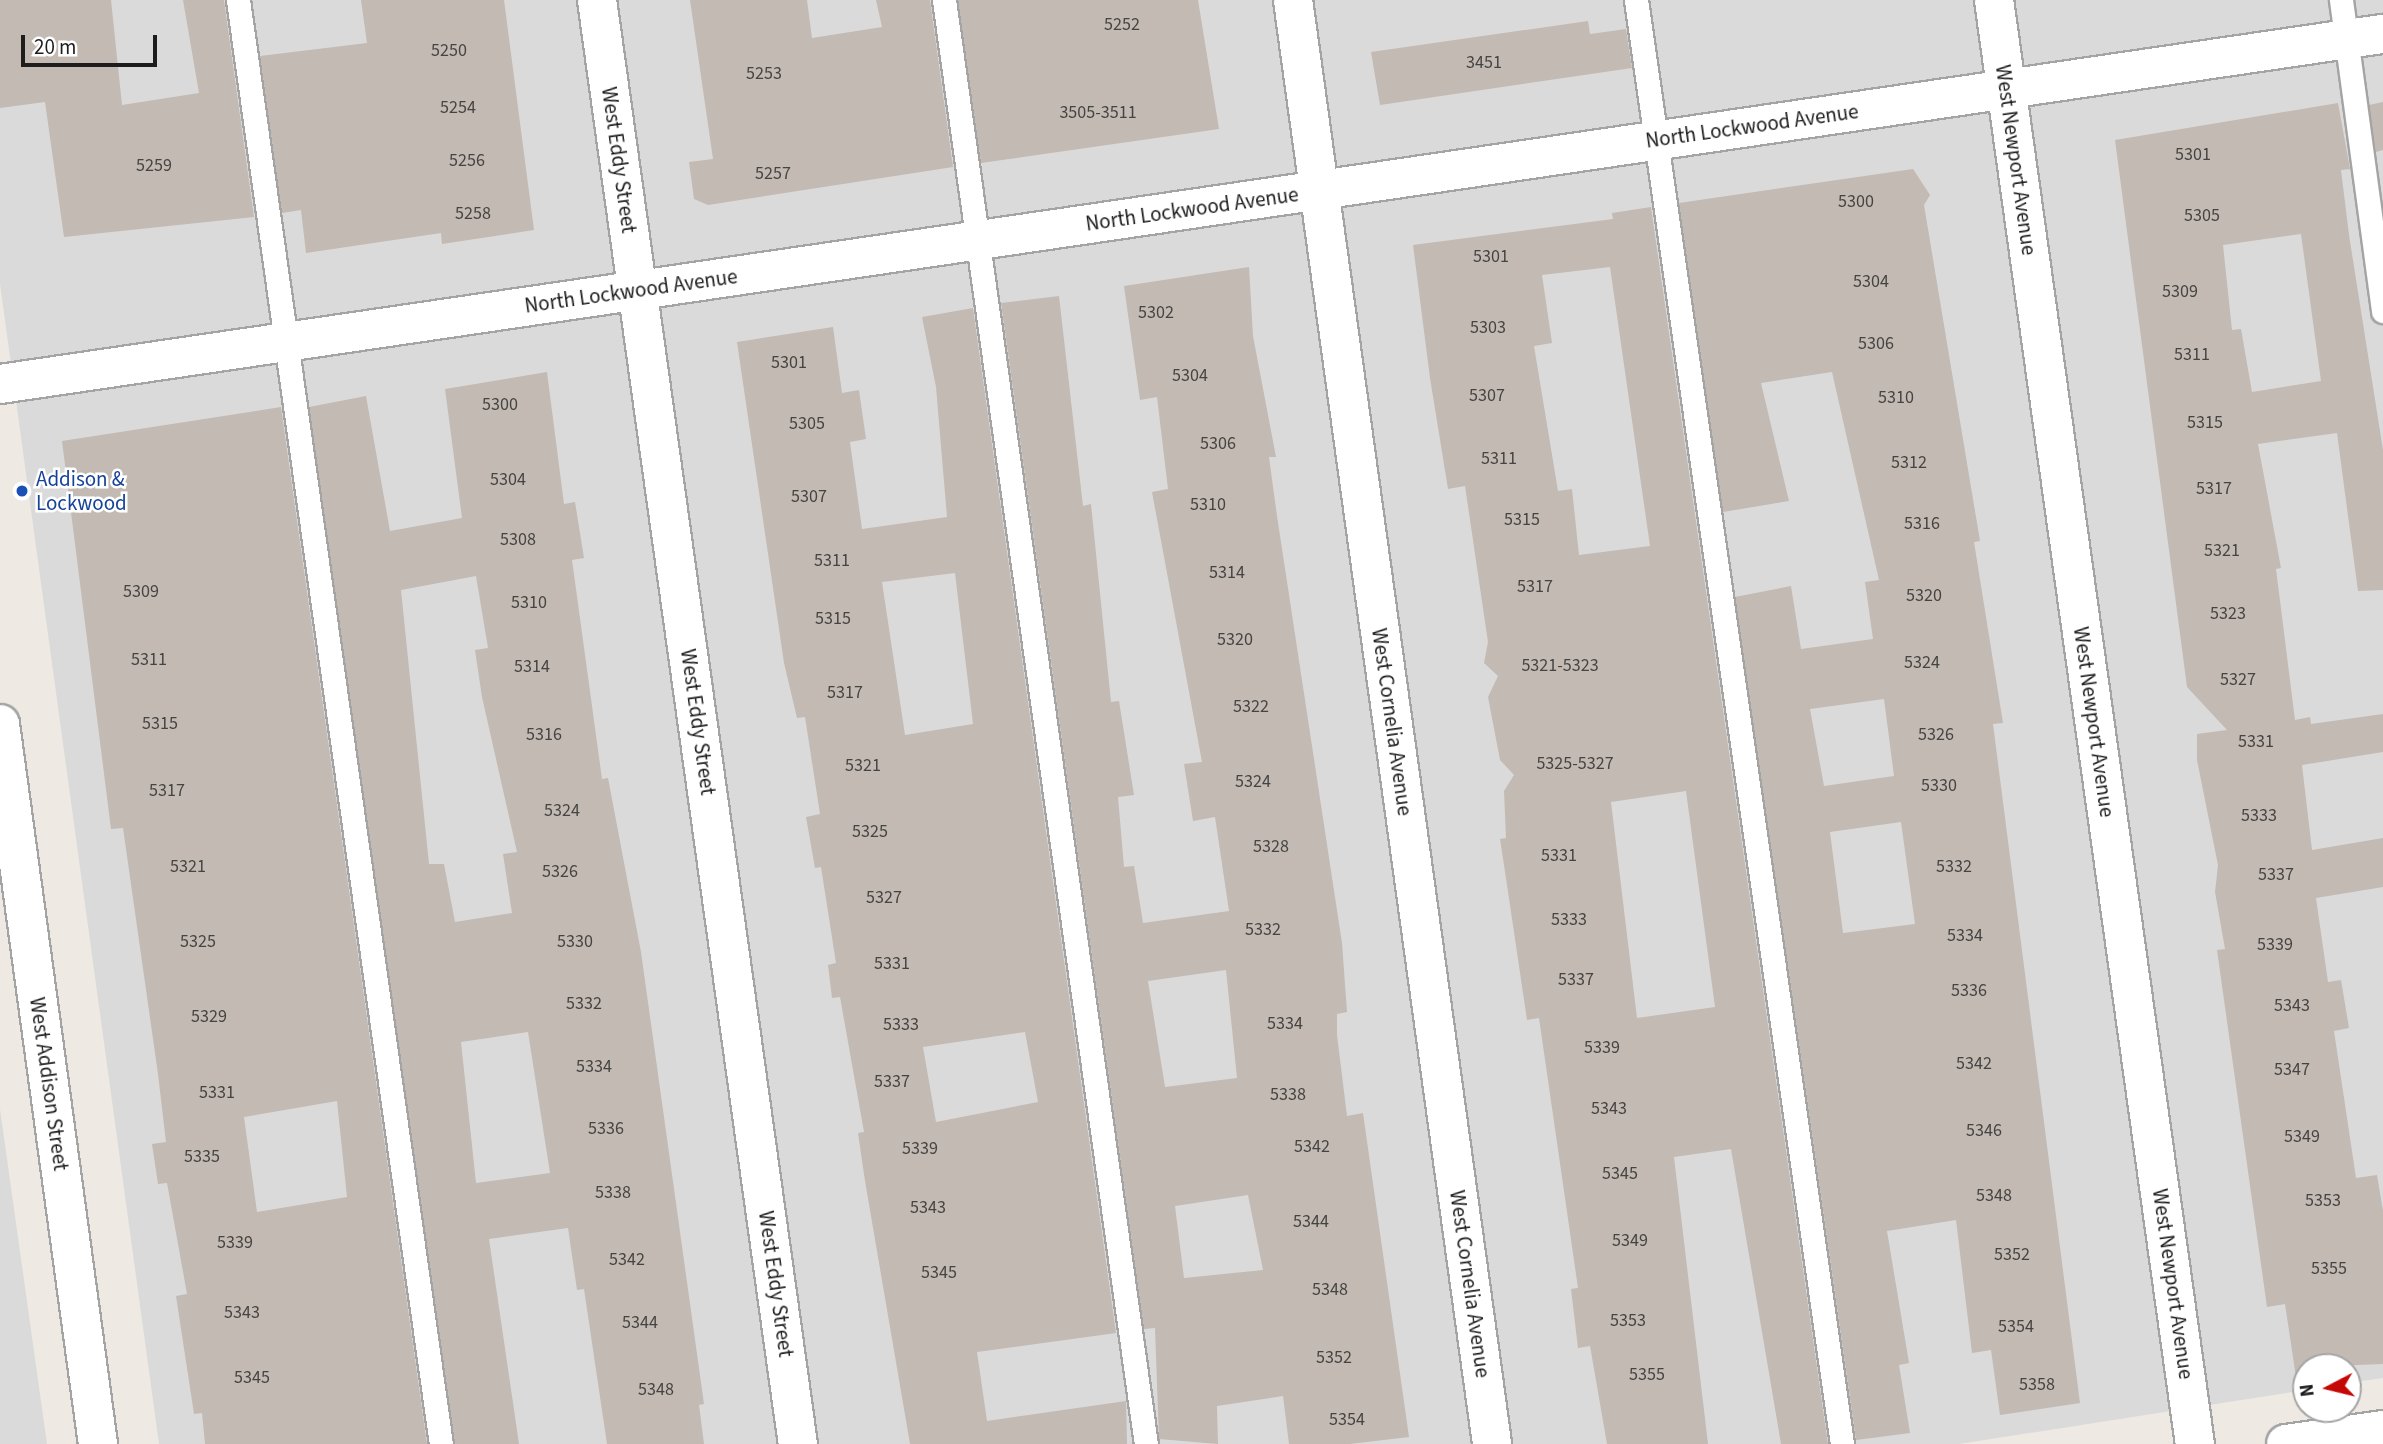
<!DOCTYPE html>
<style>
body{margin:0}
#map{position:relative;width:2383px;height:1444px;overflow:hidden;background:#eeeae3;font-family:"Source Sans 3",sans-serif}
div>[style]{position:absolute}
.residential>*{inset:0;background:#dbdada}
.building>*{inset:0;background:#c2bab3}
.roads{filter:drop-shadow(2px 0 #a4a4a4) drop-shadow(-2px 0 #a4a4a4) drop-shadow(0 2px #a4a4a4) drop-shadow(0 -2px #a4a4a4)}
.service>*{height:23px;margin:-11.5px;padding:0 11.5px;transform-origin:11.5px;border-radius:11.5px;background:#fff}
.minor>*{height:38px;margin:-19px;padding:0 19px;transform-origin:19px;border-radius:19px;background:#fff}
.tertiary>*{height:38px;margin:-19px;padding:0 19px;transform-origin:19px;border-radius:19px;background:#fff}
.dots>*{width:19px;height:19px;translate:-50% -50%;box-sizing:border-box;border:4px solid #fff;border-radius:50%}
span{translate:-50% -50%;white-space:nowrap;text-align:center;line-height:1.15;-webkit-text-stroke:5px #fff;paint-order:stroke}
.number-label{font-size:18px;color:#464442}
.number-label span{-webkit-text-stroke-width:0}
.street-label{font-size:21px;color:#1d1d1d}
.transit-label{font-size:21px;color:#164399}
.left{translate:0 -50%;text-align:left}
.north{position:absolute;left:2292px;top:1353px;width:70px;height:70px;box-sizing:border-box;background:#fff;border:2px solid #a5a5a5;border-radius:50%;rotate:263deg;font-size:19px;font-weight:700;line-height:28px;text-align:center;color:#1d1d1d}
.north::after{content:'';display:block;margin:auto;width:24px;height:32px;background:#c40806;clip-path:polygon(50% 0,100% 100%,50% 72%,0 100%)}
.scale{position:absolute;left:21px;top:35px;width:136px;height:32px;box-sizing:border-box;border:4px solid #1d1d1d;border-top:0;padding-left:9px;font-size:21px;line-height:24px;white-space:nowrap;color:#1d1d1d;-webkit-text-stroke:5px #fff;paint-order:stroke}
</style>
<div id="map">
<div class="residential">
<div style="clip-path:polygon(0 0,2383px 0,2383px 1378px,2348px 1383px,2348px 1367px,2306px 1367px,2306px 1390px,1959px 1444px,159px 1444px,0 284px)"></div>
<div style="clip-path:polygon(0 1109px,47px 1444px,0 1444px)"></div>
</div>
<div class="building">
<div style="clip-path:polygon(0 0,111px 0,122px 105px,199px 93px,183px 0,224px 0,254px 217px,64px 237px,45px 102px,0 108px)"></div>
<div style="clip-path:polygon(361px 0,504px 0,534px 230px,442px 244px,441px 233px,306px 253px,301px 210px,282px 213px,260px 56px,367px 43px)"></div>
<div style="clip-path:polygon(690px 0,807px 0,812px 38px,882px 27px,876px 0,930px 0,953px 167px,708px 205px,694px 199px,689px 162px,713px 159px)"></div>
<div style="clip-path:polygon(958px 0,1198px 0,1219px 129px,981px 163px)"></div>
<div style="clip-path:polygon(1588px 21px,1590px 34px,1626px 29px,1632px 68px,1380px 105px,1371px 52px)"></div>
<div style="clip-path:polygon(2383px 102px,2383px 150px,2376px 152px,2369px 105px)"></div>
<div style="clip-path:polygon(evenodd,2338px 103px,2350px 169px,2341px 170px,2349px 235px,2383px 450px,2383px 590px,2358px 591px,2337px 433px,2258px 444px,2281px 568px,2276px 569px,2295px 720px,2310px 717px,2311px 724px,2383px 714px,2383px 752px,2302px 765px,2312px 850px,2383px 838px,2383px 887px,2316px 898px,2328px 982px,2341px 980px,2349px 1028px,2334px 1031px,2356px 1178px,2377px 1175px,2383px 1211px,2383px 1364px,2306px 1367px,2306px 1376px,2296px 1377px,2285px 1304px,2267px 1307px,2217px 950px,2225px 949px,2215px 892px,2218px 865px,2197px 760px,2197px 734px,2227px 730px,2187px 687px,2115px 140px,2338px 103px,2301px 234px,2321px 381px,2252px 392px,2241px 329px,2232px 330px,2223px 245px,2301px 234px)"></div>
<div style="clip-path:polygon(evenodd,1913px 169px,1930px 195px,1924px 205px,1980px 541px,1974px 542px,2003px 723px,1993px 724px,2080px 1403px,2000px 1415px,1991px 1350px,1972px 1353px,1956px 1220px,1887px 1231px,1909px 1363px,1899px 1365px,1910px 1433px,1856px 1440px,1735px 597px,1791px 586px,1801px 649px,1873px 639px,1865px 582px,1879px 580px,1832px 372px,1761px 383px,1789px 501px,1723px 512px,1679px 203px,1913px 169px,1884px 699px,1894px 776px,1824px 786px,1810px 709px,1884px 699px,1913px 169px,1901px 822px,1915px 924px,1843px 933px,1830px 832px,1901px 822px)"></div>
<div style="clip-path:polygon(evenodd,1651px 207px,1828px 1444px,1781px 1444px,1731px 1149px,1674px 1157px,1708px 1444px,1607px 1444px,1590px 1346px,1578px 1348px,1571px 1289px,1578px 1288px,1539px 1018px,1527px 1020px,1507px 885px,1500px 839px,1506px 838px,1504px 791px,1514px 775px,1500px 760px,1488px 697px,1498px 676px,1484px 663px,1488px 642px,1465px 486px,1448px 489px,1430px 378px,1413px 245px,1613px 219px,1612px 213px,1651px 207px,1610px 267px,1650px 546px,1579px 555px,1572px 489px,1558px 491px,1534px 346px,1552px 343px,1542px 275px,1610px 267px,1651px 207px,1686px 791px,1715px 1007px,1637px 1018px,1611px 802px,1686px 791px)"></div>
<div style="clip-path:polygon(evenodd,1249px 267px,1253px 336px,1276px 457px,1269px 457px,1277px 516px,1342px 943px,1347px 1012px,1337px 1014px,1337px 1035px,1347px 1116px,1363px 1113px,1409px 1437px,1350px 1444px,1289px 1444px,1283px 1396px,1217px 1406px,1218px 1444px,1159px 1439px,1155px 1328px,1144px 1329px,1001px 303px,1059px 296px,1083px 506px,1091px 504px,1111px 702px,1119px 701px,1134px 795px,1118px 797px,1124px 867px,1134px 866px,1143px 923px,1229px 911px,1215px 817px,1193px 821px,1184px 764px,1202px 762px,1152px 492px,1168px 489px,1157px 397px,1140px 400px,1124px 286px,1249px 267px,1226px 970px,1237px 1078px,1165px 1087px,1148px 981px,1226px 970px,1249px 267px,1248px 1195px,1263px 1270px,1184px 1278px,1175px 1206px,1248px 1195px)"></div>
<div style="clip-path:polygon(evenodd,973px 308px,1116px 1333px,977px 1352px,987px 1421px,1126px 1401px,1127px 1444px,910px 1444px,865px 1181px,858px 1133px,864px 1132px,840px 997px,832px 998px,828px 965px,836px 963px,821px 867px,815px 868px,806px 817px,820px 814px,805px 717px,797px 718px,784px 663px,737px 342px,833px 327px,842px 393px,859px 390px,866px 439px,850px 442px,862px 529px,947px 517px,936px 387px,922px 317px,973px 308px,955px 573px,973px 724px,905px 735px,882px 582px,955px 573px,973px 308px,1025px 1032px,1038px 1102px,936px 1122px,923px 1047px,1025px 1032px)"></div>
<div style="clip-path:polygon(evenodd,547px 372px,564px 504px,575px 502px,584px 558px,572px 560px,602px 779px,608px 778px,641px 952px,704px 1404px,699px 1405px,704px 1444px,607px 1444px,584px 1289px,577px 1290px,568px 1228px,489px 1239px,519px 1444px,455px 1444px,309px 407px,366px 396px,390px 531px,462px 518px,445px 389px,547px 372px,476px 576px,488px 648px,475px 650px,482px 697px,517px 852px,503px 854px,512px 913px,455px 922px,444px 864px,429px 864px,401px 590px,476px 576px,547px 372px,528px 1032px,550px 1173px,476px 1183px,461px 1042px,528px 1032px)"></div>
<div style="clip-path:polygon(evenodd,281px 407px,427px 1444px,205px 1444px,202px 1413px,194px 1414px,176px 1296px,187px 1294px,167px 1183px,158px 1184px,152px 1144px,166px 1142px,158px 1074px,123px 828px,111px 829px,62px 441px,281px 407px,337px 1101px,347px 1197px,257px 1212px,244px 1117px,337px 1101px)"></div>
</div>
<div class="roads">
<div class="service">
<div style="left:238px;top:0;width:1458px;rotate:82deg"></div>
<div style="left:944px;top:0;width:1458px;rotate:82.04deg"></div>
<div style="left:1636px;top:0;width:1459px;rotate:81.88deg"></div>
<div style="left:2341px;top:0;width:314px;rotate:82.3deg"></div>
</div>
<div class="minor">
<div style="left:597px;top:0;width:1458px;rotate:82.08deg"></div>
<div style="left:1293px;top:0;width:1458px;rotate:82.15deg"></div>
<div style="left:1994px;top:0;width:1458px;rotate:82.08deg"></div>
<div style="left:0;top:384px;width:2409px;rotate:-8.36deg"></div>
<div style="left:2286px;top:1444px;width:98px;rotate:-8.2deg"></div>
</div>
<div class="tertiary">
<div style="left:0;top:724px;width:727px;rotate:82.25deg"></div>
</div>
</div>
<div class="dots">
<div style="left:22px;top:491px;background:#1a4fb4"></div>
</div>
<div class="number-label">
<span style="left:1122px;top:25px">5252</span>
<span style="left:449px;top:51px">5250</span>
<span style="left:1484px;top:63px">3451</span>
<span style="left:764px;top:74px">5253</span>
<span style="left:458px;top:108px">5254</span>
<span style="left:1098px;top:113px">3505-3511</span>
<span style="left:2193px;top:155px">5301</span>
<span style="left:467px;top:161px">5256</span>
<span style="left:154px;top:166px">5259</span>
<span style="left:773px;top:174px">5257</span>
<span style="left:1856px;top:202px">5300</span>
<span style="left:473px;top:214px">5258</span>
<span style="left:2202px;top:216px">5305</span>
<span style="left:1491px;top:257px">5301</span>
<span style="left:1871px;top:282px">5304</span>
<span style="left:2180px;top:292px">5309</span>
<span style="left:1156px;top:313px">5302</span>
<span style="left:1488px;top:328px">5303</span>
<span style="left:1876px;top:344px">5306</span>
<span style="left:2192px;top:355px">5311</span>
<span style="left:789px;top:363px">5301</span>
<span style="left:1190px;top:376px">5304</span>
<span style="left:1487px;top:396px">5307</span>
<span style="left:1896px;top:398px">5310</span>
<span style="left:500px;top:405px">5300</span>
<span style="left:2205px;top:423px">5315</span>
<span style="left:807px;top:424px">5305</span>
<span style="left:1218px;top:444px">5306</span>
<span style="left:1499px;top:459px">5311</span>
<span style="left:1909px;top:463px">5312</span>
<span style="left:508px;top:480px">5304</span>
<span style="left:2214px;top:489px">5317</span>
<span style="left:809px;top:497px">5307</span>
<span style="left:1208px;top:505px">5310</span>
<span style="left:1522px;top:520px">5315</span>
<span style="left:1922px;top:524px">5316</span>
<span style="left:518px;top:540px">5308</span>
<span style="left:2222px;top:551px">5321</span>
<span style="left:832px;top:561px">5311</span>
<span style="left:1227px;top:573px">5314</span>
<span style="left:1535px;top:587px">5317</span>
<span style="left:141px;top:592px">5309</span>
<span style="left:1924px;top:596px">5320</span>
<span style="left:529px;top:603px">5310</span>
<span style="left:2228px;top:614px">5323</span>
<span style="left:833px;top:619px">5315</span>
<span style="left:1235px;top:640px">5320</span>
<span style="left:149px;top:660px">5311</span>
<span style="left:1922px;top:663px">5324</span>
<span style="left:1560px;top:666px">5321-5323</span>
<span style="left:532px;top:667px">5314</span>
<span style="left:2238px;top:680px">5327</span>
<span style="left:845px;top:693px">5317</span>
<span style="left:1251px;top:707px">5322</span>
<span style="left:160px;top:724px">5315</span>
<span style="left:544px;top:735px">5316</span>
<span style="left:1936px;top:735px">5326</span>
<span style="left:2256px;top:742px">5331</span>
<span style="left:1575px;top:764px">5325-5327</span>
<span style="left:863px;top:766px">5321</span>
<span style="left:1253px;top:782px">5324</span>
<span style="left:1939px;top:786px">5330</span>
<span style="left:167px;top:791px">5317</span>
<span style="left:562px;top:811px">5324</span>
<span style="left:2259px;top:816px">5333</span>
<span style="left:870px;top:832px">5325</span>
<span style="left:1271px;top:847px">5328</span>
<span style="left:1559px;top:856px">5331</span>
<span style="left:188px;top:867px">5321</span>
<span style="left:1954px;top:867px">5332</span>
<span style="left:560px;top:872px">5326</span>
<span style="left:2276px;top:875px">5337</span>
<span style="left:884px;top:898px">5327</span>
<span style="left:1569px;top:920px">5333</span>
<span style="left:1263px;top:930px">5332</span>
<span style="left:1965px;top:936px">5334</span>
<span style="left:198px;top:942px">5325</span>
<span style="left:575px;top:942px">5330</span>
<span style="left:2275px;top:945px">5339</span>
<span style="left:892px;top:964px">5331</span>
<span style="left:1576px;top:980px">5337</span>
<span style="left:1969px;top:991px">5336</span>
<span style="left:584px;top:1004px">5332</span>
<span style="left:2292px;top:1006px">5343</span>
<span style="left:209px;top:1017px">5329</span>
<span style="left:1285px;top:1024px">5334</span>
<span style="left:901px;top:1025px">5333</span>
<span style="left:1602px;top:1048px">5339</span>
<span style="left:1974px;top:1064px">5342</span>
<span style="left:594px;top:1067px">5334</span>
<span style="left:2292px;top:1070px">5347</span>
<span style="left:892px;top:1082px">5337</span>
<span style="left:217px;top:1093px">5331</span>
<span style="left:1288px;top:1095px">5338</span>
<span style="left:1609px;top:1109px">5343</span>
<span style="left:606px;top:1129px">5336</span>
<span style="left:1984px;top:1131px">5346</span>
<span style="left:2302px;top:1137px">5349</span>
<span style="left:1312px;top:1147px">5342</span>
<span style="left:920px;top:1149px">5339</span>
<span style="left:202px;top:1157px">5335</span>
<span style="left:1620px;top:1174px">5345</span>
<span style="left:613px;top:1193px">5338</span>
<span style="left:1994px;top:1196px">5348</span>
<span style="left:2323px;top:1201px">5353</span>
<span style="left:928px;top:1208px">5343</span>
<span style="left:1311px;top:1222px">5344</span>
<span style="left:1630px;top:1241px">5349</span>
<span style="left:235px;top:1243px">5339</span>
<span style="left:2012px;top:1255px">5352</span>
<span style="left:627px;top:1260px">5342</span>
<span style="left:2329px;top:1269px">5355</span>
<span style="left:939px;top:1273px">5345</span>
<span style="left:1330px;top:1290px">5348</span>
<span style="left:242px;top:1313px">5343</span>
<span style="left:1628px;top:1321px">5353</span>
<span style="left:640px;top:1323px">5344</span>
<span style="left:2016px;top:1327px">5354</span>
<span style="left:1334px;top:1358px">5352</span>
<span style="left:1647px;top:1375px">5355</span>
<span style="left:252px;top:1378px">5345</span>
<span style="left:2037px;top:1385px">5358</span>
<span style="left:656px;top:1390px">5348</span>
<span style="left:1347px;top:1420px">5354</span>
</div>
<div class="street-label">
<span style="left:1752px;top:126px;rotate:-8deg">North Lockwood Avenue</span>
<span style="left:619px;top:160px;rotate:82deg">West Eddy Street</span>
<span style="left:2016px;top:160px;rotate:82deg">West Newport Avenue</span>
<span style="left:1192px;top:209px;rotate:-8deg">North Lockwood Avenue</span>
<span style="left:631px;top:291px;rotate:-8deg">North Lockwood Avenue</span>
<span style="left:698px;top:722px;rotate:82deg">West Eddy Street</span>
<span style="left:1392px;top:722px;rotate:82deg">West Cornelia Avenue</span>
<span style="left:2094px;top:722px;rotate:82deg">West Newport Avenue</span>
<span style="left:49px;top:1084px;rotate:82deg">West Addison Street</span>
<span style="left:776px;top:1284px;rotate:82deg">West Eddy Street</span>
<span style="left:1470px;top:1284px;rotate:82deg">West Cornelia Avenue</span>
<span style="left:2173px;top:1284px;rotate:82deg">West Newport Avenue</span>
</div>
<div class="transit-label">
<span class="left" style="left:36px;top:491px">Addison &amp;<br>Lockwood</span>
</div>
<div class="north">N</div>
<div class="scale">20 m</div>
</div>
